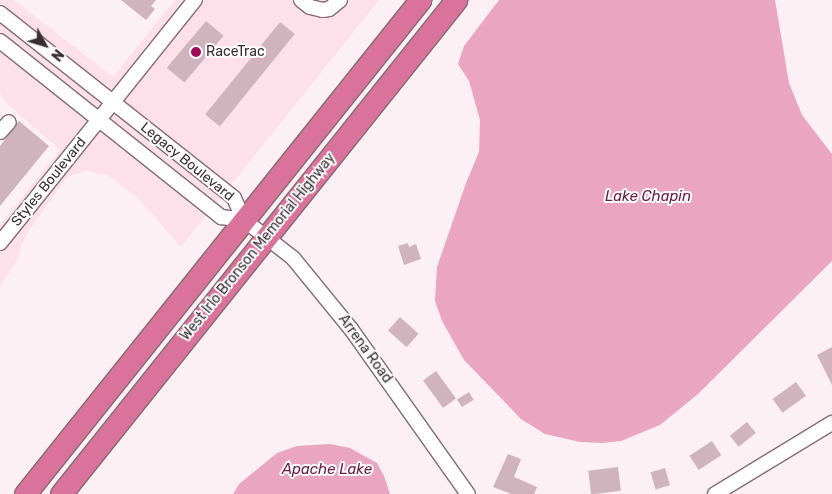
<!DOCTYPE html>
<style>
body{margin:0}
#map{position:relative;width:832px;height:494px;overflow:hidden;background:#fcf0f4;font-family:Rubik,sans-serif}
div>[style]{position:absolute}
.built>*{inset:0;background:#fee0ea}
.water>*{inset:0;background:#eaa6be}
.building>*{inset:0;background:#d0b4bd;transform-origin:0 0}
.roads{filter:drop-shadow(1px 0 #856c74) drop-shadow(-1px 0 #856c74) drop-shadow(0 1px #856c74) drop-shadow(0 -1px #856c74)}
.minor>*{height:14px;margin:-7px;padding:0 7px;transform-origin:7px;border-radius:7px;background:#fff}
.highway>*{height:21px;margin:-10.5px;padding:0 10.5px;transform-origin:10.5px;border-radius:10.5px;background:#da739b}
.dots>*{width:14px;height:14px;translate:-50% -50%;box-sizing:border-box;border:2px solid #fff;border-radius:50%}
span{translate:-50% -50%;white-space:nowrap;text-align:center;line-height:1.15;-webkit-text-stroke:4px #fff;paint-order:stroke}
.poi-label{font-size:14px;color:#392e31}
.left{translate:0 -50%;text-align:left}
.street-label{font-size:14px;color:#392e31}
.water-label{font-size:15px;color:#6b1d41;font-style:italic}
.north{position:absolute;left:20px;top:20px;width:50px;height:50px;-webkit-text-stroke:4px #fff;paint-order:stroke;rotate:129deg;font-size:14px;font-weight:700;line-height:20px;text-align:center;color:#392e31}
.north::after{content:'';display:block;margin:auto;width:18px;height:22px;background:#392e31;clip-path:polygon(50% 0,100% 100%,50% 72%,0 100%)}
</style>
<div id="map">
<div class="built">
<div style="clip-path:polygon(0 0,14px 0,113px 77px,175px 0,379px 0,181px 247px,137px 197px,107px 175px,86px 171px,71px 175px,64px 181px,30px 229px,21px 245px,19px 257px,0 287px,0 225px,60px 150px,6px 103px,0 94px)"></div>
</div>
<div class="water">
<div style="clip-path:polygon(499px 0,775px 0,789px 83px,802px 115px,832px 154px,832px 261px,698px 394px,660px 425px,621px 441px,602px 443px,580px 442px,545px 434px,521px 419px,464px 360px,442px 321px,435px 301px,437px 267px,466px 183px,479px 152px,480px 120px,469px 81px,458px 64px,464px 46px)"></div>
<div style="clip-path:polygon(330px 444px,350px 448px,377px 463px,384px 476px,390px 494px,233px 494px,239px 484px,277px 453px,297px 446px)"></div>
</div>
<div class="building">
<div style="clip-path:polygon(121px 0,156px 0,151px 6px,155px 9px,146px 20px)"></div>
<div style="left:206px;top:21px;width:23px;height:61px;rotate:40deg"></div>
<div style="left:280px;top:22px;width:19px;height:119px;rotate:39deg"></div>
<div style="clip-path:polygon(19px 121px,49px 146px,0 206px,0 146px)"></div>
<div style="clip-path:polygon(408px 243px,409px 247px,416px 244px,421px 259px,404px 265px,398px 246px)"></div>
<div style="left:400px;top:317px;width:25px;height:18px;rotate:42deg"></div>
<div style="clip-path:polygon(832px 347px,832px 385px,817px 355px)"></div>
<div style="left:436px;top:371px;width:34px;height:16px;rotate:54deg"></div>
<div style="left:796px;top:382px;width:17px;height:29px;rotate:54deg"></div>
<div style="left:469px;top:392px;width:9px;height:14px;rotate:58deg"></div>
<div style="left:747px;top:422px;width:14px;height:22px;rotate:51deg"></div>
<div style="left:712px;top:441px;width:17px;height:27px;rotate:57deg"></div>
<div style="clip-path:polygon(508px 454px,521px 459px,514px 477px,537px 487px,534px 494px,511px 494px,493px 487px)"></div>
<div style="left:618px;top:467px;width:24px;height:30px;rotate:83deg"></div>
<div style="left:665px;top:468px;width:18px;height:15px;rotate:74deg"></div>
</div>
<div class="roads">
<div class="minor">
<div style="left:301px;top:0;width:11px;rotate:38deg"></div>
<div style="left:310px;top:7px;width:13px;rotate:13deg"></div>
<div style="left:323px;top:10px;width:6px;rotate:-9deg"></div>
<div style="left:329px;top:9px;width:14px;rotate:-39deg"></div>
<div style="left:0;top:13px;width:298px;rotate:38.3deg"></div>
<div style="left:234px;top:198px;width:24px;rotate:66deg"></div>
<div style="left:0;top:41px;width:283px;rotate:38.5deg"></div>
<div style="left:221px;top:217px;width:23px;rotate:7deg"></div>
<div style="left:244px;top:220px;width:62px;rotate:37.8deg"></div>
<div style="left:293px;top:258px;width:92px;rotate:50.8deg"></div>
<div style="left:351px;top:329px;width:202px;rotate:54.7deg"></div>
<div style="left:0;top:132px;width:13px;rotate:-48deg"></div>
<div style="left:0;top:243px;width:312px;rotate:-51.3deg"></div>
<div style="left:715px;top:494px;width:137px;rotate:-31.3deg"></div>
</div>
<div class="highway">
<div style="left:25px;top:494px;width:633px;rotate:-51.35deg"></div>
<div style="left:61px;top:494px;width:633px;rotate:-51.35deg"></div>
</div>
</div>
<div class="dots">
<div style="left:196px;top:52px;background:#9c0a58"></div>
</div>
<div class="poi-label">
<span class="left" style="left:206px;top:52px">RaceTrac</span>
</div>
<div class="street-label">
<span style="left:187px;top:162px;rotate:39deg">Legacy Boulevard</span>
<span style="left:49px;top:182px;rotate:-51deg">Styles Boulevard</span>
<span style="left:258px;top:247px;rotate:-51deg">West Irlo Bronson Memorial Highway</span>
<span style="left:365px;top:349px;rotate:54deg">Arrena Road</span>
</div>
<div class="water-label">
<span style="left:648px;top:197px">Lake Chapin</span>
<span style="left:327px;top:470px">Apache Lake</span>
</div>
<div class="north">N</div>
</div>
